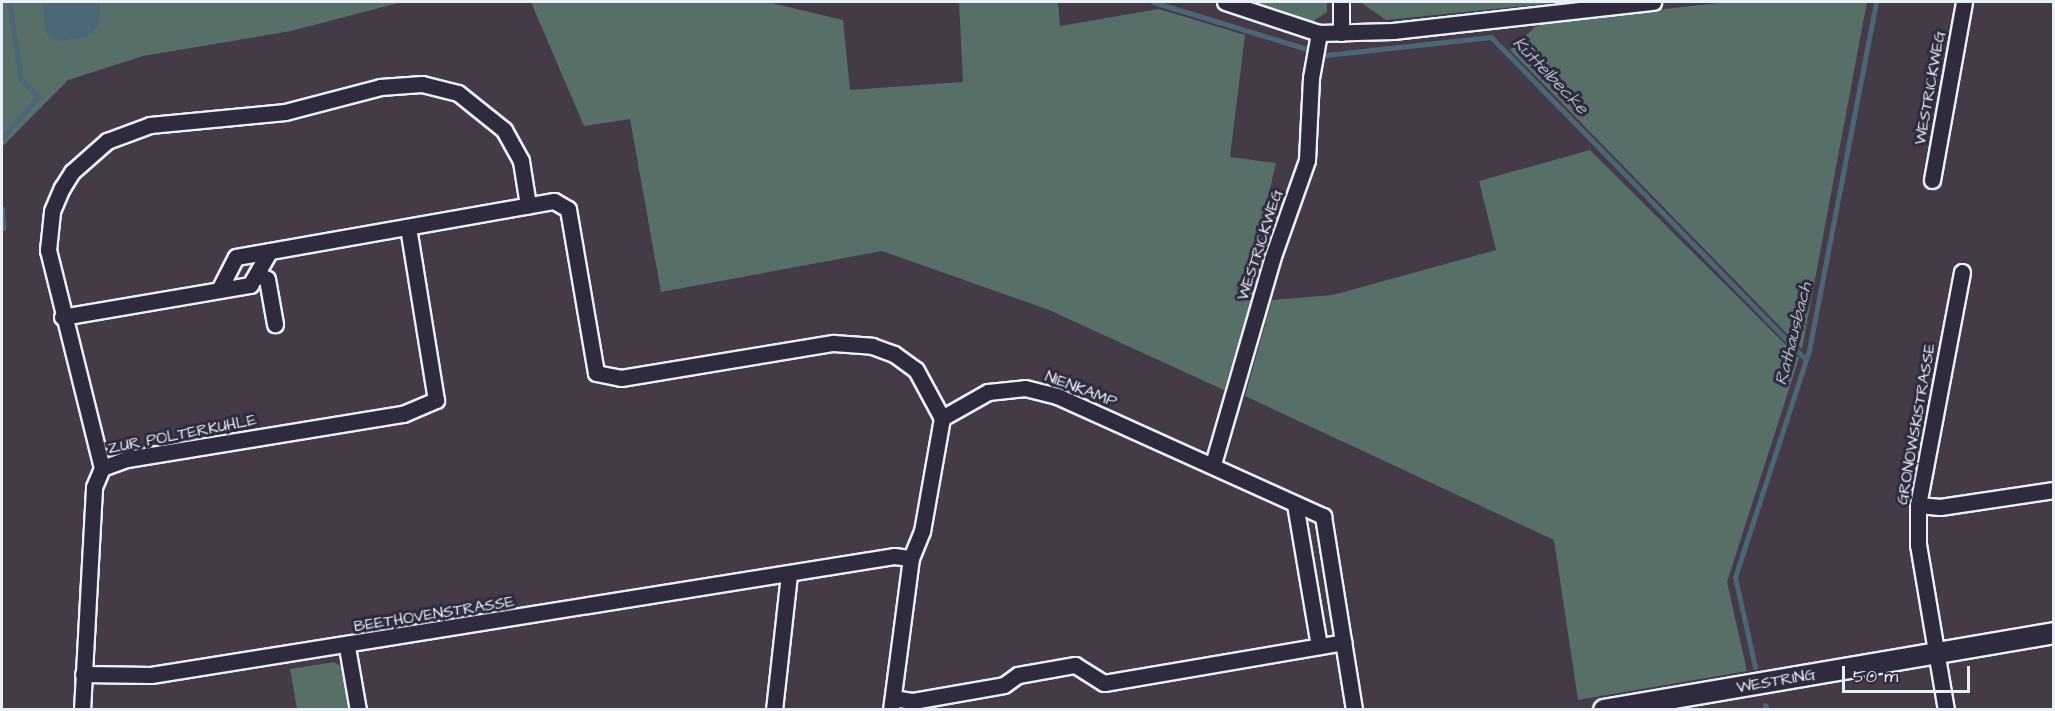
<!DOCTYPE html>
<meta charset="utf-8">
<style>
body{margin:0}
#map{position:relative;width:2055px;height:711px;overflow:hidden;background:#443a48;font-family:"Architects Daughter",sans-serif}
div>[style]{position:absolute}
.green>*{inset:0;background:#586e69}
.water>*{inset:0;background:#4d6677}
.stream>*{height:5px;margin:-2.5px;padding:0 2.5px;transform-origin:2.5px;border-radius:2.5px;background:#4d6677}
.roads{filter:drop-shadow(2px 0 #e8f1f8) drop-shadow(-2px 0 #e8f1f8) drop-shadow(0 2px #e8f1f8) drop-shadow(0 -2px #e8f1f8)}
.minor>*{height:15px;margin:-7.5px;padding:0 7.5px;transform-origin:7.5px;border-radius:7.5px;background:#2f2a3d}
.tertiary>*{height:20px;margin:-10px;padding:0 10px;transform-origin:10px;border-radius:10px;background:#2f2a3d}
span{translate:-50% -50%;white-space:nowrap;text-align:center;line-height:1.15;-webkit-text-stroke:6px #2f2a3d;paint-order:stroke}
.street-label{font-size:16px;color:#e8f1f8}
.water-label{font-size:18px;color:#aab9c4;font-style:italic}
.frame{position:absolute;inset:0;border:3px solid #e8f1f8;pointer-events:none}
.scale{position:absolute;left:1842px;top:666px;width:128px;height:27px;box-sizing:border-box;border:3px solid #e8f1f8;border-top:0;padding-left:8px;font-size:18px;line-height:21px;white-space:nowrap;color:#e8f1f8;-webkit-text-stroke:4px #2f2a3d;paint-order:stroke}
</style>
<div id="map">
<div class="green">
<div style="clip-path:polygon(2px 2px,402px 2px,291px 31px,143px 56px,68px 80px,2px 147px)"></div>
<div style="clip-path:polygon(531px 2px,767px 2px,843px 20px,850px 90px,963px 82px,959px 2px,1058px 2px,1060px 26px,1159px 9px,1245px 35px,1230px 157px,1276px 163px,1265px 210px,1277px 213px,1224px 390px,1049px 310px,882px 251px,661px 292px,630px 119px,584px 126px)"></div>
<div style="clip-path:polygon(1250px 2px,1327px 2px,1327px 12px,1312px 22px)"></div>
<div style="clip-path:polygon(1360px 2px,1564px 2px,1386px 20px)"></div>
<div style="clip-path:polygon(1729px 2px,1867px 2px,1802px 349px,1510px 50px,1536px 26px,1552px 21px)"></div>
<div style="clip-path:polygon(1590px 150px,1799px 358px,1727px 582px,1747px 671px,1578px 700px,1554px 540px,1245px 396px,1272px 300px,1333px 295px,1496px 250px,1479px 181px)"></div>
<div style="clip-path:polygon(334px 662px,345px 669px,351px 709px,297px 709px,290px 669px)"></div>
</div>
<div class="water">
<div style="clip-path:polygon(43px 2px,100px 2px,98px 27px,86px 37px,59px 41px,46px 33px)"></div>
</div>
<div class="stream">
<div style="left:1153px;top:2px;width:181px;rotate:17deg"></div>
<div style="left:1326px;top:55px;width:166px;rotate:-6.2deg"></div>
<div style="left:1491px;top:37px;width:450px;rotate:45.7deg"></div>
<div style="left:2px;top:138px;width:55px;rotate:-48.7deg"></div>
<div style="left:38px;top:97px;width:24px;rotate:-135deg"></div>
<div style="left:21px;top:80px;width:79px;rotate:-98.7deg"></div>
<div style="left:2px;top:209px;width:19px;rotate:87deg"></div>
<div style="left:1755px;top:667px;width:92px;rotate:-102.5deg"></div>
<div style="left:1735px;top:577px;width:239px;rotate:-71.9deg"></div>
<div style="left:1809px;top:350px;width:354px;rotate:-79.1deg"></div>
<div style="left:1765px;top:705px;width:5px;rotate:68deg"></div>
</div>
<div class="roads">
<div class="minor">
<div style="left:1225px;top:2px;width:99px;rotate:18.3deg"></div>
<div style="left:1319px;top:33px;width:74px;rotate:-1.5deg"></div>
<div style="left:1393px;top:31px;width:262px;rotate:-6.4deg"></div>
<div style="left:1341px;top:2px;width:31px;rotate:90deg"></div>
<div style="left:1932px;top:180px;width:181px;rotate:-79.8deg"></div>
<div style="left:257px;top:274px;width:11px;rotate:27deg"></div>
<div style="left:267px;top:279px;width:46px;rotate:79.9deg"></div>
<div style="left:219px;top:290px;width:37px;rotate:-63deg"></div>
<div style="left:236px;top:257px;width:323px;rotate:-10deg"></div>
<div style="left:554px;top:201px;width:16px;rotate:30deg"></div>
<div style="left:568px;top:209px;width:166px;rotate:80.3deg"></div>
<div style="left:596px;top:373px;width:25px;rotate:11deg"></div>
<div style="left:621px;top:378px;width:215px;rotate:-9.4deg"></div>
<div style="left:833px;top:343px;width:39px;rotate:4deg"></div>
<div style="left:872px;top:346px;width:23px;rotate:20deg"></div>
<div style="left:894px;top:354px;width:27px;rotate:36deg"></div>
<div style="left:916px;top:370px;width:55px;rotate:61.6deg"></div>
<div style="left:942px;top:418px;width:115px;rotate:100deg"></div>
<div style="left:922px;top:531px;width:29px;rotate:112deg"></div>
<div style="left:911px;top:558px;width:153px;rotate:97.5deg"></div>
<div style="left:62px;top:317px;width:191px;rotate:-9.7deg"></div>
<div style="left:250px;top:285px;width:39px;rotate:-60deg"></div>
<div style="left:942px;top:418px;width:53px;rotate:-29.5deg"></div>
<div style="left:988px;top:392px;width:37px;rotate:-6deg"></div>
<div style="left:1025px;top:388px;width:33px;rotate:14deg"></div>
<div style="left:1057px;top:396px;width:292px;rotate:24.3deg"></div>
<div style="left:1323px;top:516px;width:196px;rotate:80.9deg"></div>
<div style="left:1213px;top:464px;width:213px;rotate:-73.9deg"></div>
<div style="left:1272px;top:259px;width:105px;rotate:-70.5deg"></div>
<div style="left:1307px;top:160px;width:82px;rotate:-87.2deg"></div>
<div style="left:1311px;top:78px;width:46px;rotate:-79.9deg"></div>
<div style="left:102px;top:468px;width:225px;rotate:-103.9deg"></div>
<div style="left:48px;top:250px;width:39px;rotate:-84deg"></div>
<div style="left:52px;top:211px;width:25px;rotate:-67deg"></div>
<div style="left:62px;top:188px;width:19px;rotate:-58deg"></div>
<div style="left:72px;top:172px;width:47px;rotate:-41.5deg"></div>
<div style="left:107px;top:141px;width:46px;rotate:-20.4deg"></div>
<div style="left:150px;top:125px;width:136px;rotate:-5.5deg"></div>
<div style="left:285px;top:112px;width:98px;rotate:-14.7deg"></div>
<div style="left:380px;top:87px;width:42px;rotate:-4.1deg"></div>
<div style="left:422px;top:84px;width:37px;rotate:14deg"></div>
<div style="left:458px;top:93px;width:59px;rotate:38.8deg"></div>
<div style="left:504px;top:130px;width:35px;rotate:61deg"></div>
<div style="left:521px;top:161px;width:45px;rotate:81deg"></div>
<div style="left:1295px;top:504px;width:144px;rotate:80.4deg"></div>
<div style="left:1918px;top:505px;width:22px;rotate:5deg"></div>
<div style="left:1940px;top:507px;width:115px;rotate:-8.5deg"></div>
<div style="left:347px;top:647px;width:64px;rotate:80.1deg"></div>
<div style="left:83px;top:674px;width:68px;rotate:0.8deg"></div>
<div style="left:151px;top:675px;width:752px;rotate:-9.1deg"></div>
<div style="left:894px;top:556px;width:17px;rotate:7deg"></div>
<div style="left:893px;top:698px;width:20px;rotate:9deg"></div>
<div style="left:913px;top:701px;width:92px;rotate:-10deg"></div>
<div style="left:1004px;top:685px;width:17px;rotate:-36deg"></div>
<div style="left:1018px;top:675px;width:58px;rotate:-10deg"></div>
<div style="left:1075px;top:665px;width:34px;rotate:32deg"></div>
<div style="left:1104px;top:683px;width:243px;rotate:-9.7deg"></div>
<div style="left:82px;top:710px;width:223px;rotate:-86.9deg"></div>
<div style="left:94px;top:487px;width:21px;rotate:-67deg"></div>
<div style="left:102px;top:468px;width:27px;rotate:-20deg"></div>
<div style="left:127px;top:459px;width:280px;rotate:-9.3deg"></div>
<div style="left:403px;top:414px;width:36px;rotate:-23deg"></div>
<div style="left:436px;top:400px;width:175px;rotate:-99.2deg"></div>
<div style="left:774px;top:710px;width:137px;rotate:-83.7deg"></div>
<div style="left:1946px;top:710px;width:167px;rotate:-99.6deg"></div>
<div style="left:1918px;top:545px;width:40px;rotate:-90deg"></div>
<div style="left:1918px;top:505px;width:237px;rotate:-79.3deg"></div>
</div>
<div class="tertiary">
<div style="left:1604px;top:710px;width:457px;rotate:-9.7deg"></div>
</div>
</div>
<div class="street-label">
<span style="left:1930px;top:88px;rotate:-80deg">WESTRICKWEG</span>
<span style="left:1260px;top:245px;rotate:-72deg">WESTRICKWEG</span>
<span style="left:1081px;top:389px;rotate:21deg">NIENKAMP</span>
<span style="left:1916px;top:424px;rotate:-80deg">GRONOWSKISTRASSE</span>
<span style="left:182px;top:434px;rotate:-11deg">ZUR POLTERKUHLE</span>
<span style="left:434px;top:614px;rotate:-9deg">BEETHOVENSTRASSE</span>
<span style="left:1776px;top:681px;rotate:-10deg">WESTRING</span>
</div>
<div class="water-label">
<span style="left:1550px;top:76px;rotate:46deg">Küttelbecke</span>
<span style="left:1794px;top:334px;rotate:-76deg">Rathausbach</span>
</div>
<div class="frame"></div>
<div class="scale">50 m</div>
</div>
